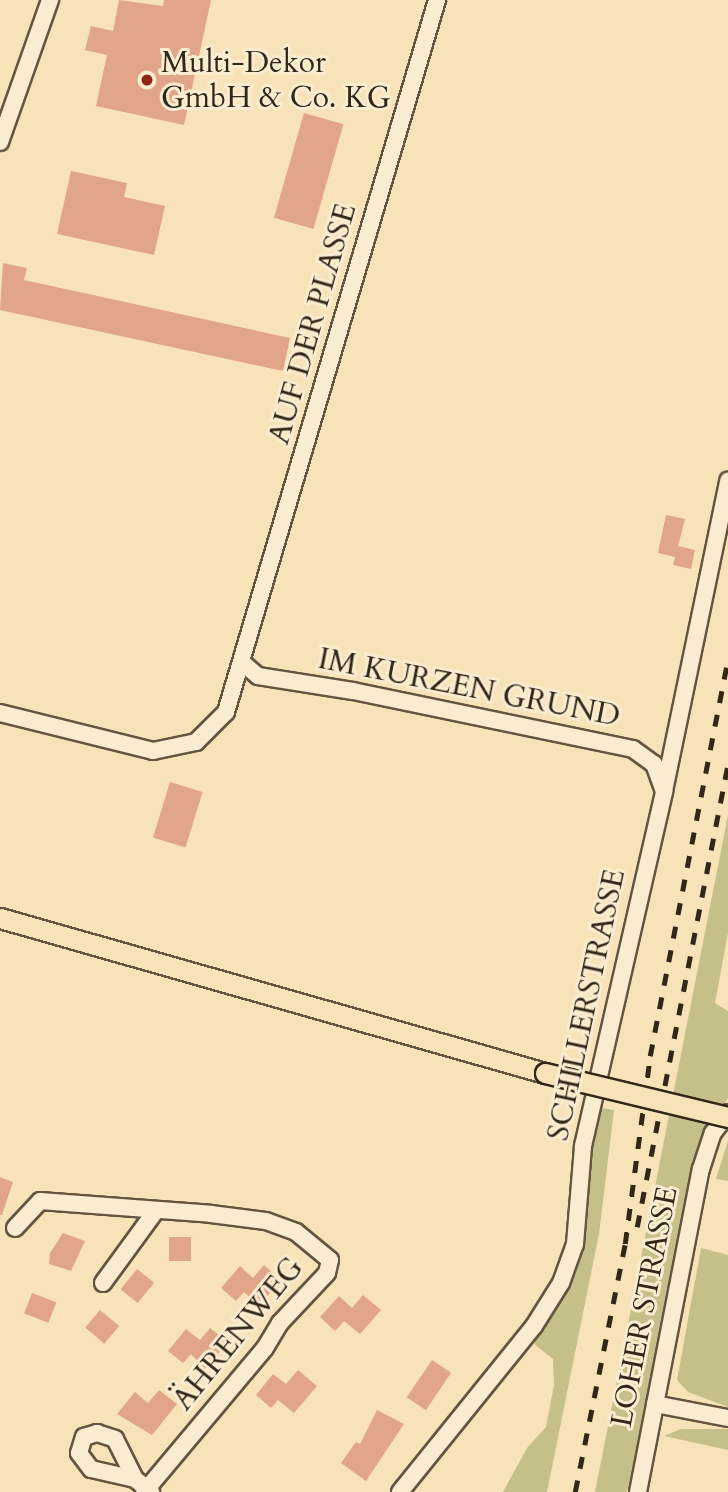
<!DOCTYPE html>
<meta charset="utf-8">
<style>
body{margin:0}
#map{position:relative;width:728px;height:1492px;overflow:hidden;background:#f8e2b8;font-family:Cardo,serif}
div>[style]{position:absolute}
.green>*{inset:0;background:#c5c089}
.building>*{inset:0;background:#e1a589;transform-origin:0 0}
.roads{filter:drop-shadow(2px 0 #635540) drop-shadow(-2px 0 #635540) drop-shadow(0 2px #635540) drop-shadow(0 -2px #635540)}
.minor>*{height:16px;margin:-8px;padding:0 8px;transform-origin:8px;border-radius:8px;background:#faecd1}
.major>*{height:19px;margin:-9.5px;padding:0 9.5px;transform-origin:9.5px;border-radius:9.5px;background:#f8e2b8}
.rail>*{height:4.5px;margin-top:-2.25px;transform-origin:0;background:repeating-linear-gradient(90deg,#312618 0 12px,transparent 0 24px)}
.bridges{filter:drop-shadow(2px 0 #312618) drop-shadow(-2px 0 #312618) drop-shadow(0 2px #312618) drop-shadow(0 -2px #312618)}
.major-bridge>*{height:19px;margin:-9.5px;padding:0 9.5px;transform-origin:9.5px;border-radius:9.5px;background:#f8e2b8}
.dots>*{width:19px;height:19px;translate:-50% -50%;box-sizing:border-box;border:4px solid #faecd1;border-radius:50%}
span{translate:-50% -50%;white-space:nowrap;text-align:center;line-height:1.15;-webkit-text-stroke:6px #faecd1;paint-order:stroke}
.poi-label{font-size:30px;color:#312618}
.left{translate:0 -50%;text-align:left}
.street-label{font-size:30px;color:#312618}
</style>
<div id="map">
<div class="green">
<div style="clip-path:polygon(728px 815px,728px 933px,715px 1003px,728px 1011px,728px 1098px,705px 1137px,627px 1492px,595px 1492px)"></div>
<div style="clip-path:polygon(596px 1107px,614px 1110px,599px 1234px,547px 1492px,503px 1492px,527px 1448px,546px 1427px,554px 1385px,553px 1359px,534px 1344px,580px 1258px)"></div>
<div style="clip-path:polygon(728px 1141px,728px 1181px,716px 1179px)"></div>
<div style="clip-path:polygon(701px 1248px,728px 1255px,728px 1407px,688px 1392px,677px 1380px)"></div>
<div style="clip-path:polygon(681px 1429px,728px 1429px,728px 1450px,664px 1436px)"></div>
</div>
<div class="building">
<div style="clip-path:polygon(119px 0,163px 6px,164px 0,211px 0,184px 125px,96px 106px,107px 55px,85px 50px,91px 26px,113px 31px)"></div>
<div style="left:304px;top:113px;width:41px;height:109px;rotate:16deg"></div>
<div style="clip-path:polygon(71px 171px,127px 183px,124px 197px,165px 206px,154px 255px,57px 234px)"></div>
<div style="clip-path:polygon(3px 263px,27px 268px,24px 280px,290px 338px,283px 371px,0 310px)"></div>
<div style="clip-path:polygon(666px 515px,685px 519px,678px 546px,695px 550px,691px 569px,673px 565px,675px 557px,658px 553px)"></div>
<div style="left:170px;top:782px;width:34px;height:58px;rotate:17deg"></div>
<div style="clip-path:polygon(0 1177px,13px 1182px,2px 1215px,0 1215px)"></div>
<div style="clip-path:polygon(63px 1233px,85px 1241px,71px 1271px,49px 1264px,50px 1253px)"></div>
<div style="left:169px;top:1237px;width:22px;height:24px"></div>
<div style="clip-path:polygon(264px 1265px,281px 1280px,259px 1306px,244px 1292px,236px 1301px,221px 1288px,240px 1266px,253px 1278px)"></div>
<div style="left:137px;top:1269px;width:22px;height:26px;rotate:39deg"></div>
<div style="left:32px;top:1293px;width:26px;height:22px;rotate:21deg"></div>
<div style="clip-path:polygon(363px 1295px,381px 1310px,360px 1334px,344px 1321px,335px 1331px,320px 1317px,339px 1296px,352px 1308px)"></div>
<div style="left:100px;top:1310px;width:25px;height:23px;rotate:40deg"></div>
<div style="clip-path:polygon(210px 1328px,228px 1342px,205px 1369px,191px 1354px,183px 1363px,168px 1351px,186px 1329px,200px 1340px)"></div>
<div style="left:432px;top:1360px;width:23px;height:45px;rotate:34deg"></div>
<div style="clip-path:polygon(298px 1370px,317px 1386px,294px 1413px,278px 1400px,271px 1408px,256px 1395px,273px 1374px,286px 1384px)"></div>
<div style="clip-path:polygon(159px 1390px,177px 1404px,152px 1435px,117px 1414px,135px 1392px,148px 1403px)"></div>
<div style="clip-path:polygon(377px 1410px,404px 1424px,366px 1481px,341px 1463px,356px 1442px,360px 1444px)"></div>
</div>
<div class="roads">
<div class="minor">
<div style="left:0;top:142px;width:151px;rotate:-70.6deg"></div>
<div style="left:244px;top:664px;width:18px;rotate:41deg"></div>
<div style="left:258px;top:676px;width:96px;rotate:9deg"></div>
<div style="left:353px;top:691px;width:286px;rotate:11.7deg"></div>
<div style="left:633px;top:749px;width:26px;rotate:36deg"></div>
<div style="left:654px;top:764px;width:29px;rotate:70deg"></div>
<div style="left:0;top:713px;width:158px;rotate:13.9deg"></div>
<div style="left:153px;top:751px;width:44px;rotate:-11.8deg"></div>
<div style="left:196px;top:742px;width:42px;rotate:-45deg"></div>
<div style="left:226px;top:712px;width:743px;rotate:-73.49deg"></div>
<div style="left:15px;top:1228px;width:37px;rotate:-47deg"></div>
<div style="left:40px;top:1201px;width:171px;rotate:4.3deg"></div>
<div style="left:211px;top:1214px;width:55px;rotate:7.3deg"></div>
<div style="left:266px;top:1221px;width:32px;rotate:20deg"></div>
<div style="left:296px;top:1232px;width:44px;rotate:39.5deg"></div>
<div style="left:330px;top:1260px;width:13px;rotate:103deg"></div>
<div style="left:327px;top:1273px;width:69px;rotate:133.2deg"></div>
<div style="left:280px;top:1323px;width:29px;rotate:121deg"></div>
<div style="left:265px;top:1348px;width:188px;rotate:130deg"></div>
<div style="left:103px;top:1283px;width:87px;rotate:-53.9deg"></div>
<div style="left:655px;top:1404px;width:74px;rotate:10.9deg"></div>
<div style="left:135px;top:1479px;width:45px;rotate:-167.2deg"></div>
<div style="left:91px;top:1469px;width:20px;rotate:-127deg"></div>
<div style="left:79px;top:1453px;width:17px;rotate:-73deg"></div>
<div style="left:84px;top:1437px;width:14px;rotate:-17deg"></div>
<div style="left:97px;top:1433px;width:19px;rotate:18deg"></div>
<div style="left:115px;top:1439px;width:45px;rotate:63.4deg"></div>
<div style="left:135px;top:1479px;width:21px;rotate:39deg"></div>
<div style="left:400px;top:1492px;width:213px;rotate:-51.1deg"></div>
<div style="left:534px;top:1326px;width:51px;rotate:-57.9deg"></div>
<div style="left:561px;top:1283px;width:41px;rotate:-70.3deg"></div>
<div style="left:575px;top:1244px;width:98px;rotate:-85.3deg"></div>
<div style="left:583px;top:1146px;width:364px;rotate:-77.1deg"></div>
<div style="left:664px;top:791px;width:317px;rotate:-78.3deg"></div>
<div style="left:638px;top:1492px;width:329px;rotate:-79deg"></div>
<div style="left:701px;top:1169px;width:38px;rotate:-72deg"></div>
<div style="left:713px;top:1133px;width:25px;rotate:-53deg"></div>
</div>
<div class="major">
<div style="left:0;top:918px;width:567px;rotate:15.88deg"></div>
</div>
</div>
<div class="rail">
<div style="left:637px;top:1227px;width:471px;rotate:-78.9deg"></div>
<div style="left:575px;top:1492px;width:253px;rotate:-78.6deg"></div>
<div style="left:625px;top:1244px;width:190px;rotate:-82.4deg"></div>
<div style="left:650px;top:1056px;width:405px;rotate:-78.9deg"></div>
</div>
<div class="bridges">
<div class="major-bridge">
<div style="left:545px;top:1073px;width:188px;rotate:13.5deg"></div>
</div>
</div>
<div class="dots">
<div style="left:147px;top:80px;background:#8f2418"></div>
</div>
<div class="poi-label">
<span class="left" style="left:161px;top:80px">Multi-Dekor<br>GmbH &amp; Co. KG</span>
</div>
<div class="street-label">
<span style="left:313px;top:324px;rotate:-74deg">AUF DER PLASSE</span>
<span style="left:469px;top:688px;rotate:11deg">IM KURZEN GRUND</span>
<span style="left:587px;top:1005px;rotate:-78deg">SCHILLERSTRASSE</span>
<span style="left:645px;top:1307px;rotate:-79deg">LOHER STRASSE</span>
<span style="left:238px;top:1334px;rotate:-51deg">ÄHRENWEG</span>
</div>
</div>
